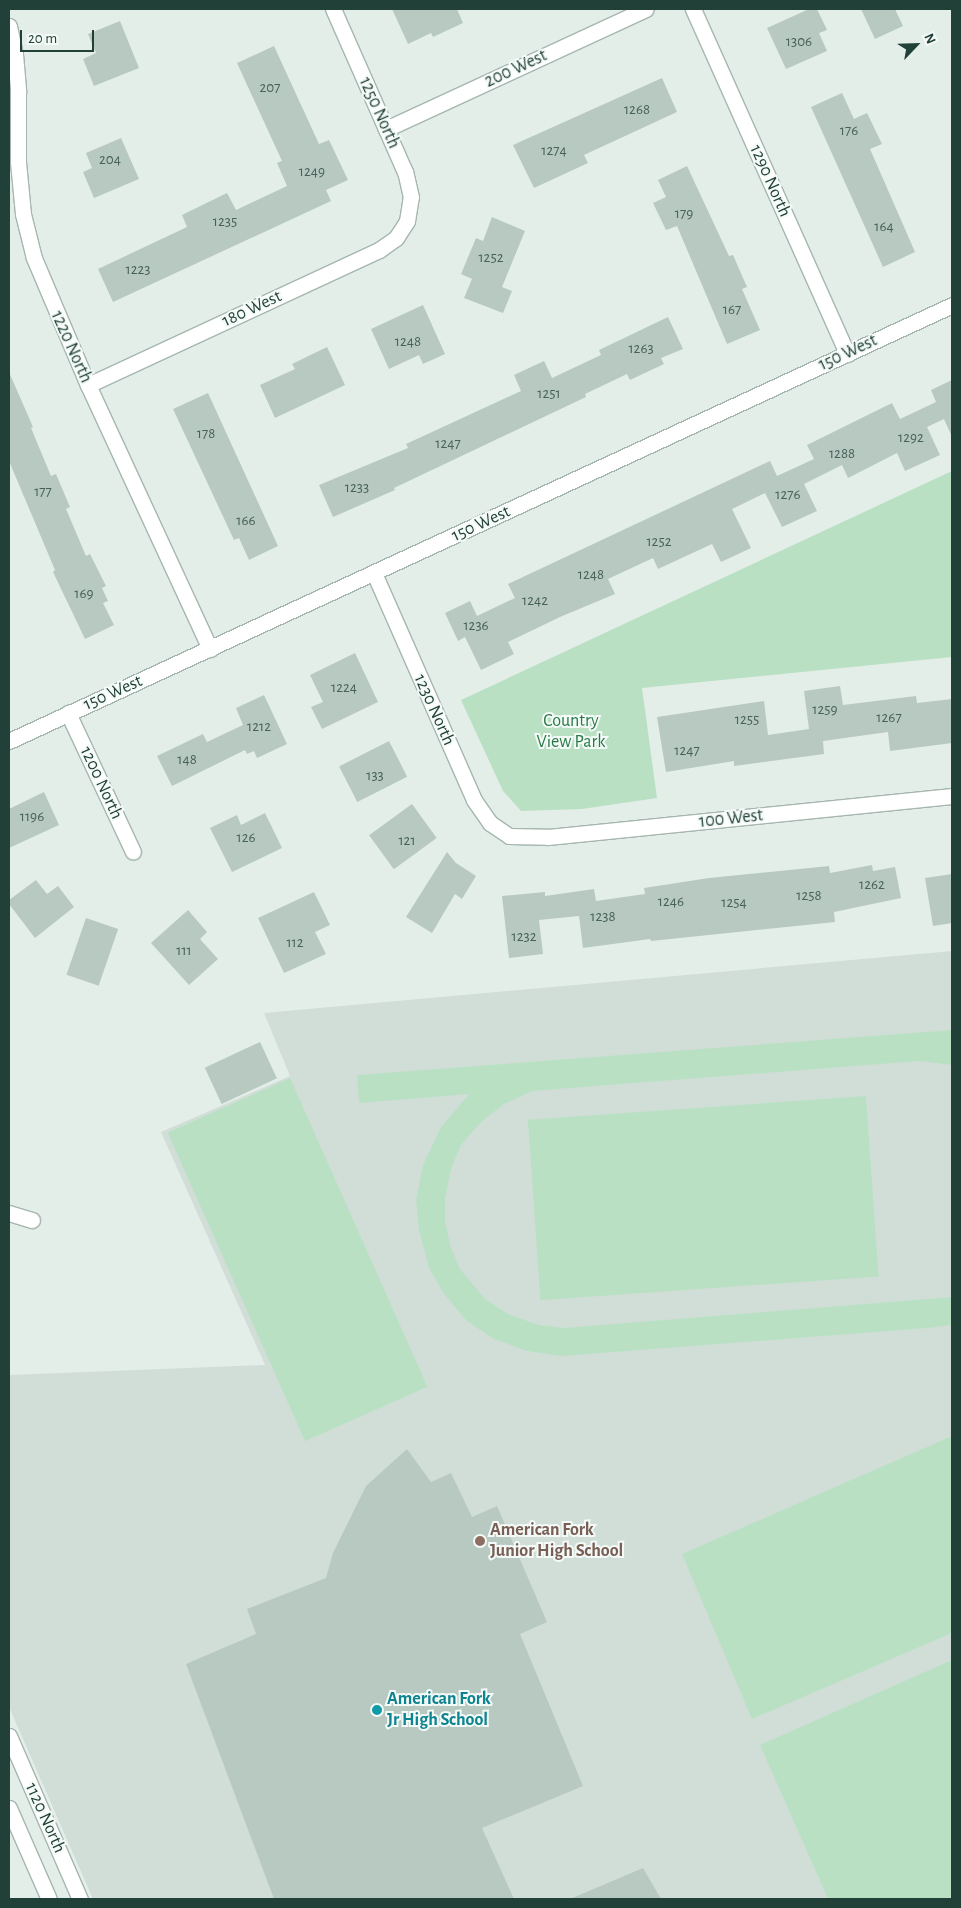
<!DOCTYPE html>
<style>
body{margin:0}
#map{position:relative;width:961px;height:1908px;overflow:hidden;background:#e3eee9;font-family:"Alegreya Sans",sans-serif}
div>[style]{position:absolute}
.built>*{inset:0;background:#d1ded8}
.green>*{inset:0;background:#bae0c4;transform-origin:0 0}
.building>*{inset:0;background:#b8c9c2;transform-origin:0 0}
.roads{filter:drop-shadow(1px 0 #a5b6b0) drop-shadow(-1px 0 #a5b6b0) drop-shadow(0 1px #a5b6b0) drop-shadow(0 -1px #a5b6b0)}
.street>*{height:15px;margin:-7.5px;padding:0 7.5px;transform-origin:7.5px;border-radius:7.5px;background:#fff}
.secondary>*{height:15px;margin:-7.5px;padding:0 7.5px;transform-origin:7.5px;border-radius:7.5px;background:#fff}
.dots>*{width:14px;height:14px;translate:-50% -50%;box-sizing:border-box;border:2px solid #f4faf7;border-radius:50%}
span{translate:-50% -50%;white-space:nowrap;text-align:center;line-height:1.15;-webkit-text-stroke:4px #f4faf7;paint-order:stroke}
.number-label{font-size:15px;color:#47625a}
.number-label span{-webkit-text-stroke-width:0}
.street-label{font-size:18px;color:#214037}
.park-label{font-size:18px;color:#287a47}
.education-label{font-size:18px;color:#785e54;font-weight:700}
.left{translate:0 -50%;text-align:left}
.culture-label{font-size:18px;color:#0d838f;font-weight:700}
.frame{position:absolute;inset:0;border:10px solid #214037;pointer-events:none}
.north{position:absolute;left:891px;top:20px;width:50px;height:50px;-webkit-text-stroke:4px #f4faf7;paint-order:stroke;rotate:66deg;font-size:14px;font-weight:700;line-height:20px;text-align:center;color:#214037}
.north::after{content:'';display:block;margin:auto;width:18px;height:22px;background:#214037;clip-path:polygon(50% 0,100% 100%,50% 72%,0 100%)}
.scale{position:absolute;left:20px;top:30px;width:74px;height:22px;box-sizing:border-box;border:2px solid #214037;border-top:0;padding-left:6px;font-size:15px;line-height:18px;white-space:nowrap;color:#214037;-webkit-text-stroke:4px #f4faf7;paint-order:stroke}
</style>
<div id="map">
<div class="built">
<div style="clip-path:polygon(952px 951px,952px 1899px,93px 1899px,9px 1707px,9px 1375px,265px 1365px,161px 1132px,290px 1076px,264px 1013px)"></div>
</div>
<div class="green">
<div style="clip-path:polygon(952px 471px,952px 657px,642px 688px,657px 798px,582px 809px,521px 811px,503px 791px,461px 700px)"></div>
<div style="clip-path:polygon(952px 1030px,952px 1065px,919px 1061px,532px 1091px,504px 1104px,480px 1123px,461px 1145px,451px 1169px,445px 1198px,445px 1222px,451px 1248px,460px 1269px,485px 1299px,508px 1314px,539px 1325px,564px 1328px,952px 1297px,952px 1325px,927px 1328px,562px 1356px,527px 1351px,492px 1338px,466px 1320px,444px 1294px,429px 1268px,419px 1230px,416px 1200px,423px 1165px,441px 1127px,469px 1094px,359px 1103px,357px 1075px)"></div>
<div style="left:290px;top:1078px;width:338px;height:134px;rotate:66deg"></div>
<div style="left:866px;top:1096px;width:181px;height:339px;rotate:86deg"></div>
<div style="clip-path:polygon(952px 1436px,952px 1633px,752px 1719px,682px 1554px)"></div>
<div style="clip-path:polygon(952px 1660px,952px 1899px,828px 1899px,760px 1745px)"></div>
</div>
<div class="building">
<div style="clip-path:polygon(392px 9px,457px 9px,463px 23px,433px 37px,431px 33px,408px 44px)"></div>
<div style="clip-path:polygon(809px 9px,817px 9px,827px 30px,819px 33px,827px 51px,786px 69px,767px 28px)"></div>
<div style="clip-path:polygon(861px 9px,895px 9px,903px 26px,875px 39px)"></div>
<div style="clip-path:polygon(120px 21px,139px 68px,94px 86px,83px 59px,96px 53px,88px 34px)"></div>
<div style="clip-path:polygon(274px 46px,319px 144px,329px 140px,348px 180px,326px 190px,331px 201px,113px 302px,98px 269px,187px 227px,182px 215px,227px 193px,236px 210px,287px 186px,277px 163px,282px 161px,237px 63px)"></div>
<div style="clip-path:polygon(662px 78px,677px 112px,584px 155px,588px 163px,534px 188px,513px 145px)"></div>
<div style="clip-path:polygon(842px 93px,854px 119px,867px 113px,882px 144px,870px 149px,915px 252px,883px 267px,811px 107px)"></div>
<div style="clip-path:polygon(121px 138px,139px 179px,94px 198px,83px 172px,92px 168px,86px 153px)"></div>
<div style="clip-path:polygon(687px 166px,729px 256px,733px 255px,747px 287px,742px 289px,760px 330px,727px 344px,677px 226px,666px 230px,653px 203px,666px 197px,658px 180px)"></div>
<div style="clip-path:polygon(492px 217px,525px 231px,502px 287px,512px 291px,503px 313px,464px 298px,472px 279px,461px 274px,476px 238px,483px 241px)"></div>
<div style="clip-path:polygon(423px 305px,445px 354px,423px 364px,419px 355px,389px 369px,371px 329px)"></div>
<div style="clip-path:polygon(668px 317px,683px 349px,661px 358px,664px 364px,630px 380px,627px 374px,585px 394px,586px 397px,394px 488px,395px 490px,333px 517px,319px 485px,408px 448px,406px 444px,521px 391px,514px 375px,544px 361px,552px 378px,601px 355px,599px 350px)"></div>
<div style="clip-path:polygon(327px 347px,345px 385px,275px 418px,260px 385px,295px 369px,292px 364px)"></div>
<div style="clip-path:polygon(9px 372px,33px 427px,31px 428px,51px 476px,56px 474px,70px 507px,66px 509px,86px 556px,90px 554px,106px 586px,102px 588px,108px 601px,103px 603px,114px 625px,85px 639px,53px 572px,55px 570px,9px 461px)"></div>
<div style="clip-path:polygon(952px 380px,952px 437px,944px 419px,927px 427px,940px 455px,905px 471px,897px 453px,848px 478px,842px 465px,804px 484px,817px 511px,782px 527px,765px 493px,732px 509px,751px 548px,721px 562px,712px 544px,658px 569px,653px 558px,608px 579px,615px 594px,560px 617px,508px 642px,514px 654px,481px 670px,465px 637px,458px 641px,445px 613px,470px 601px,477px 616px,515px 598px,508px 584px,770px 461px,777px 476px,814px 459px,807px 445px,892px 403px,900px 419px,936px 402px,931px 390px)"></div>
<div style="clip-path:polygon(208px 393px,278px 546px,249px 560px,239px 538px,234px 540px,173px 409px)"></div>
<div style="clip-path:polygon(355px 653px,378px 702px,322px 729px,311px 707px,323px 702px,310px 675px)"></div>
<div style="clip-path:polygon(840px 686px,843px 705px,916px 696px,917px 703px,952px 699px,952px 743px,890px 751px,888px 732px,823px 741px,824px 754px,734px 766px,734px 761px,666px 772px,657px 717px,764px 701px,768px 735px,809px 729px,804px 691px)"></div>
<div style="clip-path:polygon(264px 695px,287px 744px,257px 758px,254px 751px,247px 754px,245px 750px,172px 786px,157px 756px,203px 734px,207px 742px,243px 725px,236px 708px)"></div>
<div style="left:389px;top:741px;width:40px;height:56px;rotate:63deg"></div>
<div style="clip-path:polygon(44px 792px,59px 825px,9px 848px,9px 809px)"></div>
<div style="left:412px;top:804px;width:42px;height:53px;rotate:54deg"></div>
<div style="clip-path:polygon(265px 813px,282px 848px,232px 872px,210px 828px,237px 815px,241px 825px)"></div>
<div style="clip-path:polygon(447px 852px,456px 863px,476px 876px,462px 899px,455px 894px,432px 933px,406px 917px)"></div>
<div style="clip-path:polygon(872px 865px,873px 871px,895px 867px,901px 898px,834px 912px,835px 922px,651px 941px,650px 939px,583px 948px,579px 916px,539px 920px,543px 954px,509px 958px,502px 896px,545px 892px,545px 896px,594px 889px,596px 901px,645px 894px,644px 888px,709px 878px,829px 866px,830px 873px)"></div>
<div style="clip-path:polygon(952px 874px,952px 923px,933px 926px,925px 878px)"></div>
<div style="clip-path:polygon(36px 880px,47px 894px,58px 886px,74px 907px,35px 938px,9px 904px,9px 900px)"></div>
<div style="clip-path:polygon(314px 892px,330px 925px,315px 932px,326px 954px,284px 973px,258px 918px)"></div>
<div style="clip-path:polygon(188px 910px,207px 932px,200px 939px,218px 959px,189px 985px,151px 943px)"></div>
<div style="left:86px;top:918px;width:34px;height:60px;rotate:19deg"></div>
<div style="left:260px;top:1042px;width:40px;height:61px;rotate:65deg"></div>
<div style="clip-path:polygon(407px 1449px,431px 1482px,451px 1473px,472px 1517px,497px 1506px,547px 1622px,520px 1634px,583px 1786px,482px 1828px,514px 1899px,274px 1899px,186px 1664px,256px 1634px,247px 1609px,326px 1578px,333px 1553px,366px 1486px)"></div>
<div style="clip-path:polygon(643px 1868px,661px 1899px,570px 1899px)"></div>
</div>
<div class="roads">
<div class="street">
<div style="left:693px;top:9px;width:378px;rotate:65.9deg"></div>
<div style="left:9px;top:26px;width:29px;rotate:78deg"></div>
<div style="left:15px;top:54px;width:38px;rotate:85deg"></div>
<div style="left:18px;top:92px;width:70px;rotate:90deg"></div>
<div style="left:18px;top:162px;width:52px;rotate:84.5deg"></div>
<div style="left:23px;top:214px;width:45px;rotate:76deg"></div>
<div style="left:34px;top:258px;width:138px;rotate:67deg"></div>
<div style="left:88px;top:385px;width:291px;rotate:65.2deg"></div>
<div style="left:386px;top:129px;width:286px;rotate:-24.8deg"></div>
<div style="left:88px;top:385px;width:321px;rotate:-24.9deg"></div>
<div style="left:379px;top:250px;width:21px;rotate:-35deg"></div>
<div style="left:396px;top:238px;width:20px;rotate:-57deg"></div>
<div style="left:407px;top:221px;width:24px;rotate:-81deg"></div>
<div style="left:411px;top:197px;width:26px;rotate:-103deg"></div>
<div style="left:405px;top:172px;width:178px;rotate:-113.8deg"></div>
<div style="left:374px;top:573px;width:248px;rotate:66.2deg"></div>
<div style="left:474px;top:800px;width:28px;rotate:55deg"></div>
<div style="left:490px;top:823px;width:23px;rotate:34deg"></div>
<div style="left:509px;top:836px;width:39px;rotate:1deg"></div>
<div style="left:548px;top:837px;width:406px;rotate:-5.8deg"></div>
<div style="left:68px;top:713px;width:153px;rotate:64.9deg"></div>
<div style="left:9px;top:1213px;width:24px;rotate:17deg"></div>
</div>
<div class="secondary">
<div style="left:9px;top:741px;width:1039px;rotate:-24.81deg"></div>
<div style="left:9px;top:1736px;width:178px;rotate:66.5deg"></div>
<div style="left:9px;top:1808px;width:99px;rotate:66.3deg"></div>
</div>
</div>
<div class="dots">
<div style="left:480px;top:1541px;background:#8d6e63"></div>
<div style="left:377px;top:1710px;background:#0f9aa8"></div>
</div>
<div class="number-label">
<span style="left:799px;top:42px">1306</span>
<span style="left:270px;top:88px">207</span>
<span style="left:637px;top:110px">1268</span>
<span style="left:849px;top:131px">176</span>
<span style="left:554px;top:151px">1274</span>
<span style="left:110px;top:160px">204</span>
<span style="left:312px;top:172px">1249</span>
<span style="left:684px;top:214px">179</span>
<span style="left:225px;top:222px">1235</span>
<span style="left:884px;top:227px">164</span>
<span style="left:491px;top:258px">1252</span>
<span style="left:138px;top:270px">1223</span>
<span style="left:732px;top:310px">167</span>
<span style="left:408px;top:342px">1248</span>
<span style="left:641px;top:349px">1263</span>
<span style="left:549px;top:394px">1251</span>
<span style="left:206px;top:434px">178</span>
<span style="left:911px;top:438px">1292</span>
<span style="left:448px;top:444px">1247</span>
<span style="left:842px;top:454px">1288</span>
<span style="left:357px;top:488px">1233</span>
<span style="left:43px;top:492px">177</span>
<span style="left:788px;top:495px">1276</span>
<span style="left:246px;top:521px">166</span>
<span style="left:659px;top:542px">1252</span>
<span style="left:591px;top:575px">1248</span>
<span style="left:84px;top:594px">169</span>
<span style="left:535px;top:601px">1242</span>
<span style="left:476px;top:626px">1236</span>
<span style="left:344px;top:688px">1224</span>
<span style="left:825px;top:710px">1259</span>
<span style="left:889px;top:718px">1267</span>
<span style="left:747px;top:720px">1255</span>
<span style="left:259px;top:727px">1212</span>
<span style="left:687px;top:751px">1247</span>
<span style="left:187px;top:760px">148</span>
<span style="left:375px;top:776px">133</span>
<span style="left:32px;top:817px">1196</span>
<span style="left:246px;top:838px">126</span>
<span style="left:407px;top:841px">121</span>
<span style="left:872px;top:885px">1262</span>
<span style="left:809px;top:896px">1258</span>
<span style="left:671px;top:902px">1246</span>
<span style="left:734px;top:903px">1254</span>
<span style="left:603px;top:917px">1238</span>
<span style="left:524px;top:937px">1232</span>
<span style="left:295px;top:943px">112</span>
<span style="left:184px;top:951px">111</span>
</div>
<div class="street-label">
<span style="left:516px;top:69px;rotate:-25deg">200 West</span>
<span style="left:379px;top:113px;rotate:66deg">1250 North</span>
<span style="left:770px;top:181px;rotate:66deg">1290 North</span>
<span style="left:252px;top:309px;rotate:-25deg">180 West</span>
<span style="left:71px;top:347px;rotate:66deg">1220 North</span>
<span style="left:848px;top:353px;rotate:-25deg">150 West</span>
<span style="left:481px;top:524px;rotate:-25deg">150 West</span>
<span style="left:113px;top:693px;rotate:-24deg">150 West</span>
<span style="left:434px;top:710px;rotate:66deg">1230 North</span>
<span style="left:101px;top:783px;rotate:65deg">1200 North</span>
<span style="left:731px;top:819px;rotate:-6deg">100 West</span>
<span style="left:45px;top:1818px;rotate:66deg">1120 North</span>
</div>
<div class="park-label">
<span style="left:571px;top:732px">Country<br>View Park</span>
</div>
<div class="education-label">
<span class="left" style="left:490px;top:1541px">American Fork<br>Junior High School</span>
</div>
<div class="culture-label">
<span class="left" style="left:387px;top:1710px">American Fork<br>Jr High School</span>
</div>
<div class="frame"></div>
<div class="north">N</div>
<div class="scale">20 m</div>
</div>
